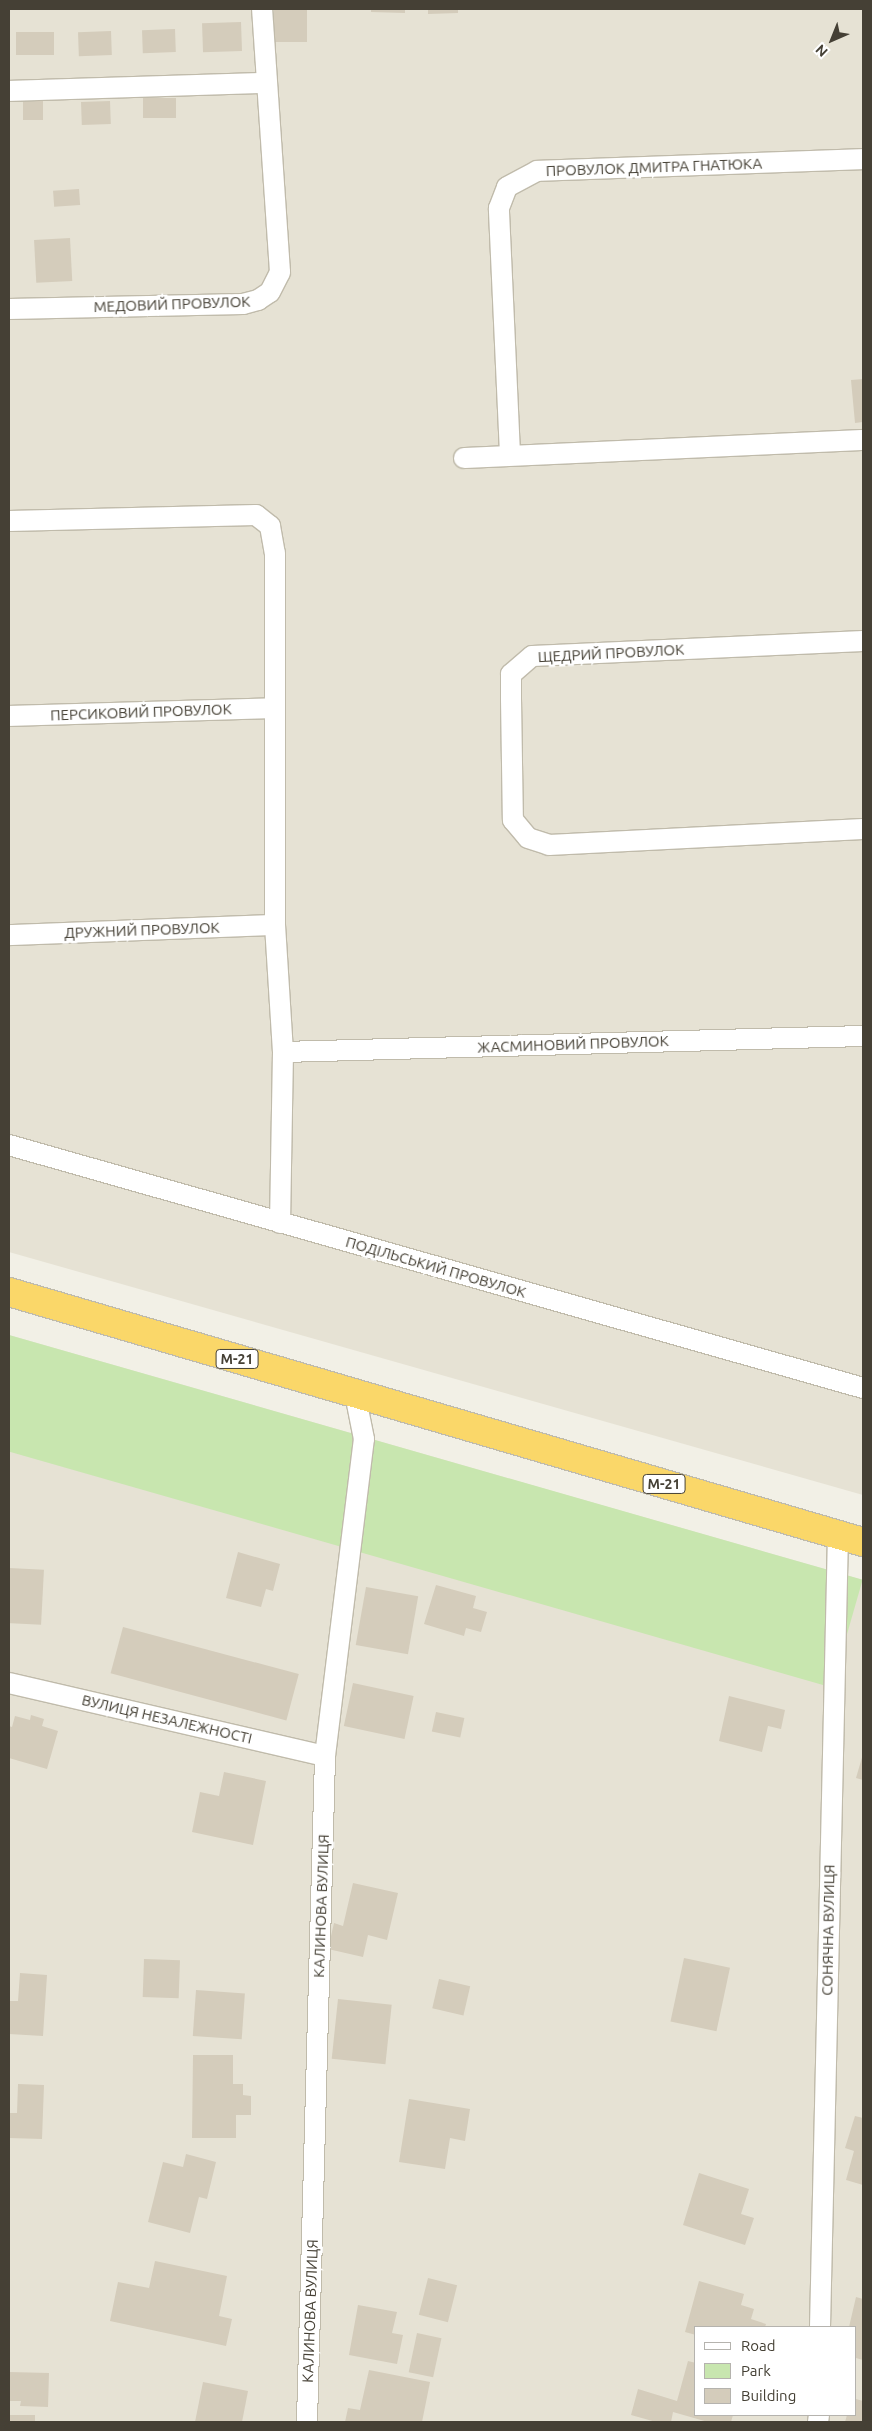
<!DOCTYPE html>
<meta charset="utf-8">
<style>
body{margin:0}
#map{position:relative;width:872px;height:2431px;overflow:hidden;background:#f2f0e6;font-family:Ubuntu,sans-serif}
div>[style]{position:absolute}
.residential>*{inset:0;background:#e6e2d4}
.green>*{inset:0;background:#c8e6af;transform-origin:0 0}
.building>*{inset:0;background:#d4ccbb;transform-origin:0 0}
.roads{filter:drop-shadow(1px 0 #c0bbab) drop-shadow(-1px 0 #c0bbab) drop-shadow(0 1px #c0bbab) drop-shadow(0 -1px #c0bbab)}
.street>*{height:20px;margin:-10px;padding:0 10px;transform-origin:10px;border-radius:10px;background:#fff}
.highway>*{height:28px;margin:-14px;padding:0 14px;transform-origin:14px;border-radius:14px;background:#fad769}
span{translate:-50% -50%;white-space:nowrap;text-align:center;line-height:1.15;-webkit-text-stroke:5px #fff;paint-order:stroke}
.shield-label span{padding:1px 4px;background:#fff;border:1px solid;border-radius:4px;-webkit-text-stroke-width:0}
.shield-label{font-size:14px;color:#454035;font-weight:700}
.street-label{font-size:15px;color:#454035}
.frame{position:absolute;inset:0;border:10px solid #454035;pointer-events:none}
.legend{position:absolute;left:694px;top:2326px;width:162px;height:90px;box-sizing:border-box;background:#fff;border:1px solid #b5b3ae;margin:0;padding:6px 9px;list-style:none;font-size:15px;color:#454035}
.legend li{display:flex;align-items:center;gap:10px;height:25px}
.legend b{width:25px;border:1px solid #b5b3ae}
.north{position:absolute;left:807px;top:15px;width:50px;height:50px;-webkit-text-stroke:4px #fff;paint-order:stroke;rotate:224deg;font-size:14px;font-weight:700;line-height:20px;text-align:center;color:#454035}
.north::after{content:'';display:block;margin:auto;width:18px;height:22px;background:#454035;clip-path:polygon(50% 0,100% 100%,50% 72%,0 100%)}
</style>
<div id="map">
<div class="residential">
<div style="clip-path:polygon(9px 9px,863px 9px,863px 1495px,9px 1252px)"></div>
<div style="clip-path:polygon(evenodd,9px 1335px,863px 1580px,863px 2422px,9px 2422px,9px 1335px,696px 2327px,856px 2327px,856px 2415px,696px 2415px,696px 2327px)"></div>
</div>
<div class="green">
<div style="left:9px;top:1335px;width:888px;height:112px;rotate:16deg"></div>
</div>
<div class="building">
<div style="left:274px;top:9px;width:33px;height:33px"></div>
<div style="clip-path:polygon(371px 9px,405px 9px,405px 13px,371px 12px)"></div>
<div style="clip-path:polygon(428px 9px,458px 9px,458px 13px,428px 14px)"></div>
<div style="left:241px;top:22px;width:29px;height:39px;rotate:88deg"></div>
<div style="left:175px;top:29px;width:23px;height:33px;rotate:88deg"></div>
<div style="left:111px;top:31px;width:24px;height:33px;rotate:88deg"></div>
<div style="left:16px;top:32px;width:38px;height:23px"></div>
<div style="left:143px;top:98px;width:33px;height:20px"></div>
<div style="left:23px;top:100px;width:20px;height:20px"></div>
<div style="left:110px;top:101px;width:23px;height:29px;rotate:88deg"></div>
<div style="left:79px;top:189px;width:16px;height:26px;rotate:86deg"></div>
<div style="left:70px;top:238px;width:43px;height:36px;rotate:87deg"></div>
<div style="clip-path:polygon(863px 379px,863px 422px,855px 423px,851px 380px)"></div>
<div style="clip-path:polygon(238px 1552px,280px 1564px,273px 1591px,266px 1589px,261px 1607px,226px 1598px)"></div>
<div style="left:9px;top:1568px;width:35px;height:55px;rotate:3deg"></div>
<div style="clip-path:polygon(436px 1585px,476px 1596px,473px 1608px,487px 1612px,481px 1632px,466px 1628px,464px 1636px,424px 1624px)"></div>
<div style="left:366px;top:1587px;width:53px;height:59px;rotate:10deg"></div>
<div style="left:123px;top:1627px;width:182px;height:48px;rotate:15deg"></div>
<div style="left:353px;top:1683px;width:62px;height:44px;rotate:12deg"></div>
<div style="clip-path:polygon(729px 1696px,785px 1710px,781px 1729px,768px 1726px,762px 1752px,719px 1741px)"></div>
<div style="left:436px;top:1712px;width:29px;height:20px;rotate:12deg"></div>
<div style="clip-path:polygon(31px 1715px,44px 1719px,42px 1726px,58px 1731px,47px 1769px,9px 1758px,9px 1726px,12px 1727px,15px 1716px,30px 1720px)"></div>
<div style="clip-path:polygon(863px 1754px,863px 1780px,856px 1778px)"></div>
<div style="clip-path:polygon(224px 1772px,266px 1781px,253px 1845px,192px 1832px,200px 1792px,219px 1796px)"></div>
<div style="clip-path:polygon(353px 1883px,398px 1893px,387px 1940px,368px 1935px,363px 1957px,328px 1949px,334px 1923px,343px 1926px)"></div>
<div style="left:684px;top:1958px;width:47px;height:65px;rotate:12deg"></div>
<div style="left:144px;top:1959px;width:36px;height:38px;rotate:2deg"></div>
<div style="clip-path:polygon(20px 1973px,47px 1975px,43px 2036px,9px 2034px,9px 2001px,18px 2001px)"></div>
<div style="left:439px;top:1979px;width:32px;height:30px;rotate:13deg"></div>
<div style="left:196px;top:1990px;width:49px;height:46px;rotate:4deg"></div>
<div style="left:338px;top:1999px;width:54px;height:60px;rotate:6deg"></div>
<div style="clip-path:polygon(193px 2055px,233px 2055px,233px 2084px,243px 2084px,243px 2095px,251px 2096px,251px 2115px,236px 2115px,236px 2138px,192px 2138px)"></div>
<div style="clip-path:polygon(18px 2084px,44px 2085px,42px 2139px,9px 2138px,9px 2113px,17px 2113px)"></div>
<div style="clip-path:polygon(409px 2099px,470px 2109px,465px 2141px,450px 2138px,445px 2169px,399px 2162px)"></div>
<div style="clip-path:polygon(855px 2116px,863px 2118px,863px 2185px,846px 2180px,854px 2151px,845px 2148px)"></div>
<div style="clip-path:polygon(186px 2154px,216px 2162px,207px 2199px,199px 2197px,190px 2233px,148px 2222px,163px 2162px,183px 2167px)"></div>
<div style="clip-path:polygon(699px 2173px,749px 2189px,741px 2214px,754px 2218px,745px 2245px,683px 2225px)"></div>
<div style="clip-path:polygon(155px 2261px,227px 2276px,219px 2316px,232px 2319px,226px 2346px,110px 2321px,118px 2282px,149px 2288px)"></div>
<div style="left:428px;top:2278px;width:30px;height:38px;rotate:14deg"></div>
<div style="clip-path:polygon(699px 2281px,744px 2294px,741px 2305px,754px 2309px,751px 2319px,766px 2324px,765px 2327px,696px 2327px,696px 2335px,685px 2332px)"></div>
<div style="clip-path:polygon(856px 2297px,863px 2299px,863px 2360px,856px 2358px,856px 2327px,849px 2327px)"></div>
<div style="clip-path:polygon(358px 2305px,397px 2312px,392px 2333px,403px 2335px,397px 2364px,349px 2355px)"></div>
<div style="left:417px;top:2333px;width:25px;height:40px;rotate:12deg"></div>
<div style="clip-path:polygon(688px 2361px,696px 2363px,696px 2415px,733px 2415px,731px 2422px,708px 2422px,673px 2412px,671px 2422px,656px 2422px,631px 2415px,638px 2389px,677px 2401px)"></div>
<div style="clip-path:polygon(369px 2370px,430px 2382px,422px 2422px,345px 2422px,348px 2408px,360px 2410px)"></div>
<div style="clip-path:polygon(9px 2372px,49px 2373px,48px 2407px,20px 2406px,21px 2401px,9px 2401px)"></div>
<div style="clip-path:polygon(203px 2382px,248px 2391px,242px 2422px,195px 2422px)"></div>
<div style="clip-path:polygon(856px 2399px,863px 2401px,863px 2422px,845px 2422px,847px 2415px,856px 2415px)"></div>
<div style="left:9px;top:2415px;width:26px;height:7px"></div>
</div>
<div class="roads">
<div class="street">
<div style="left:9px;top:91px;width:257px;rotate:-1.8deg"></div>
<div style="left:9px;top:309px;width:234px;rotate:-1.2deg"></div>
<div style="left:243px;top:304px;width:16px;rotate:-15deg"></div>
<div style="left:258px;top:300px;width:14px;rotate:-34deg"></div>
<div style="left:270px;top:292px;width:22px;rotate:-63deg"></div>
<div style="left:280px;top:272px;width:264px;rotate:-93.9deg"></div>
<div style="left:510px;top:454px;width:246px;rotate:-92.6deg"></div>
<div style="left:499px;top:208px;width:22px;rotate:-69deg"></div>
<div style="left:507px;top:187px;width:34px;rotate:-28deg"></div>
<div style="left:537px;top:171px;width:326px;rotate:-2.1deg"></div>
<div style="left:464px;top:458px;width:399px;rotate:-2.6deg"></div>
<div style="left:9px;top:521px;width:247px;rotate:-1.4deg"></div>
<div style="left:256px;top:515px;width:18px;rotate:38deg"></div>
<div style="left:270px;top:526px;width:27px;rotate:80deg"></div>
<div style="left:275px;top:553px;width:372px;rotate:90deg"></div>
<div style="left:275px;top:925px;width:127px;rotate:86.4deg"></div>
<div style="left:283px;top:1052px;width:171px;rotate:91deg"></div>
<div style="left:863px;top:641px;width:331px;rotate:177.4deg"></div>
<div style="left:532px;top:656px;width:28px;rotate:139deg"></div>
<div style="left:511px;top:674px;width:25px;rotate:90deg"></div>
<div style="left:511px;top:699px;width:121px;rotate:89.1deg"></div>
<div style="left:513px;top:820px;width:23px;rotate:50deg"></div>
<div style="left:528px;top:838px;width:22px;rotate:18deg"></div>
<div style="left:549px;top:845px;width:314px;rotate:-2.9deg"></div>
<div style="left:9px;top:716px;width:264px;rotate:-1.7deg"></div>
<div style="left:9px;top:935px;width:266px;rotate:-2.2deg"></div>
<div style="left:283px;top:1052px;width:580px;rotate:-1.58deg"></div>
<div style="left:9px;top:1145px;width:888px;rotate:15.88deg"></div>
<div style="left:9px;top:1683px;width:324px;rotate:13deg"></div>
<div style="left:820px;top:2327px;width:793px;rotate:-88.7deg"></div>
<div style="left:307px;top:2422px;width:666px;rotate:-88.45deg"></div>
<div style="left:325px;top:1756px;width:319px;rotate:-83deg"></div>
<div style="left:364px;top:1439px;width:46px;rotate:-101.3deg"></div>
<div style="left:818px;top:2422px;width:7px;rotate:-82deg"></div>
</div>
<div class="highway">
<div style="left:9px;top:1292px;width:890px;rotate:16.32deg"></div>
</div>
</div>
<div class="shield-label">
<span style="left:237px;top:1359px">М-21</span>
<span style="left:664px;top:1484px">М-21</span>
</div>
<div class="street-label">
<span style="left:654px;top:167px;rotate:-2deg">ПРОВУЛОК ДМИТРА ГНАТЮКА</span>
<span style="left:172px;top:304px;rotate:-2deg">МЕДОВИЙ ПРОВУЛОК</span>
<span style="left:611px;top:653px;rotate:-3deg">ЩЕДРИЙ ПРОВУЛОК</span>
<span style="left:141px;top:712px;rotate:-2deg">ПЕРСИКОВИЙ ПРОВУЛОК</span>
<span style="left:142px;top:930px;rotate:-2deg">ДРУЖНИЙ ПРОВУЛОК</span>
<span style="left:573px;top:1044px;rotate:-2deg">ЖАСМИНОВИЙ ПРОВУЛОК</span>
<span style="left:436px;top:1267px;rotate:16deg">ПОДІЛЬСЬКИЙ ПРОВУЛОК</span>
<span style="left:167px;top:1719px;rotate:13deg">ВУЛИЦЯ НЕЗАЛЕЖНОСТІ</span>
<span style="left:321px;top:1906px;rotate:-88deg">КАЛИНОВА ВУЛИЦЯ</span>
<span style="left:828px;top:1930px;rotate:-89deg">СОНЯЧНА ВУЛИЦЯ</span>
<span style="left:310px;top:2311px;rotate:-88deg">КАЛИНОВА ВУЛИЦЯ</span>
</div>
<div class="frame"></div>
<ul class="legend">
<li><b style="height:6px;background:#fff"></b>Road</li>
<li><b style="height:14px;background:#c8e6af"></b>Park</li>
<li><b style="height:14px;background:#d4ccbb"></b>Building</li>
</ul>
<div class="north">N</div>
</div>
